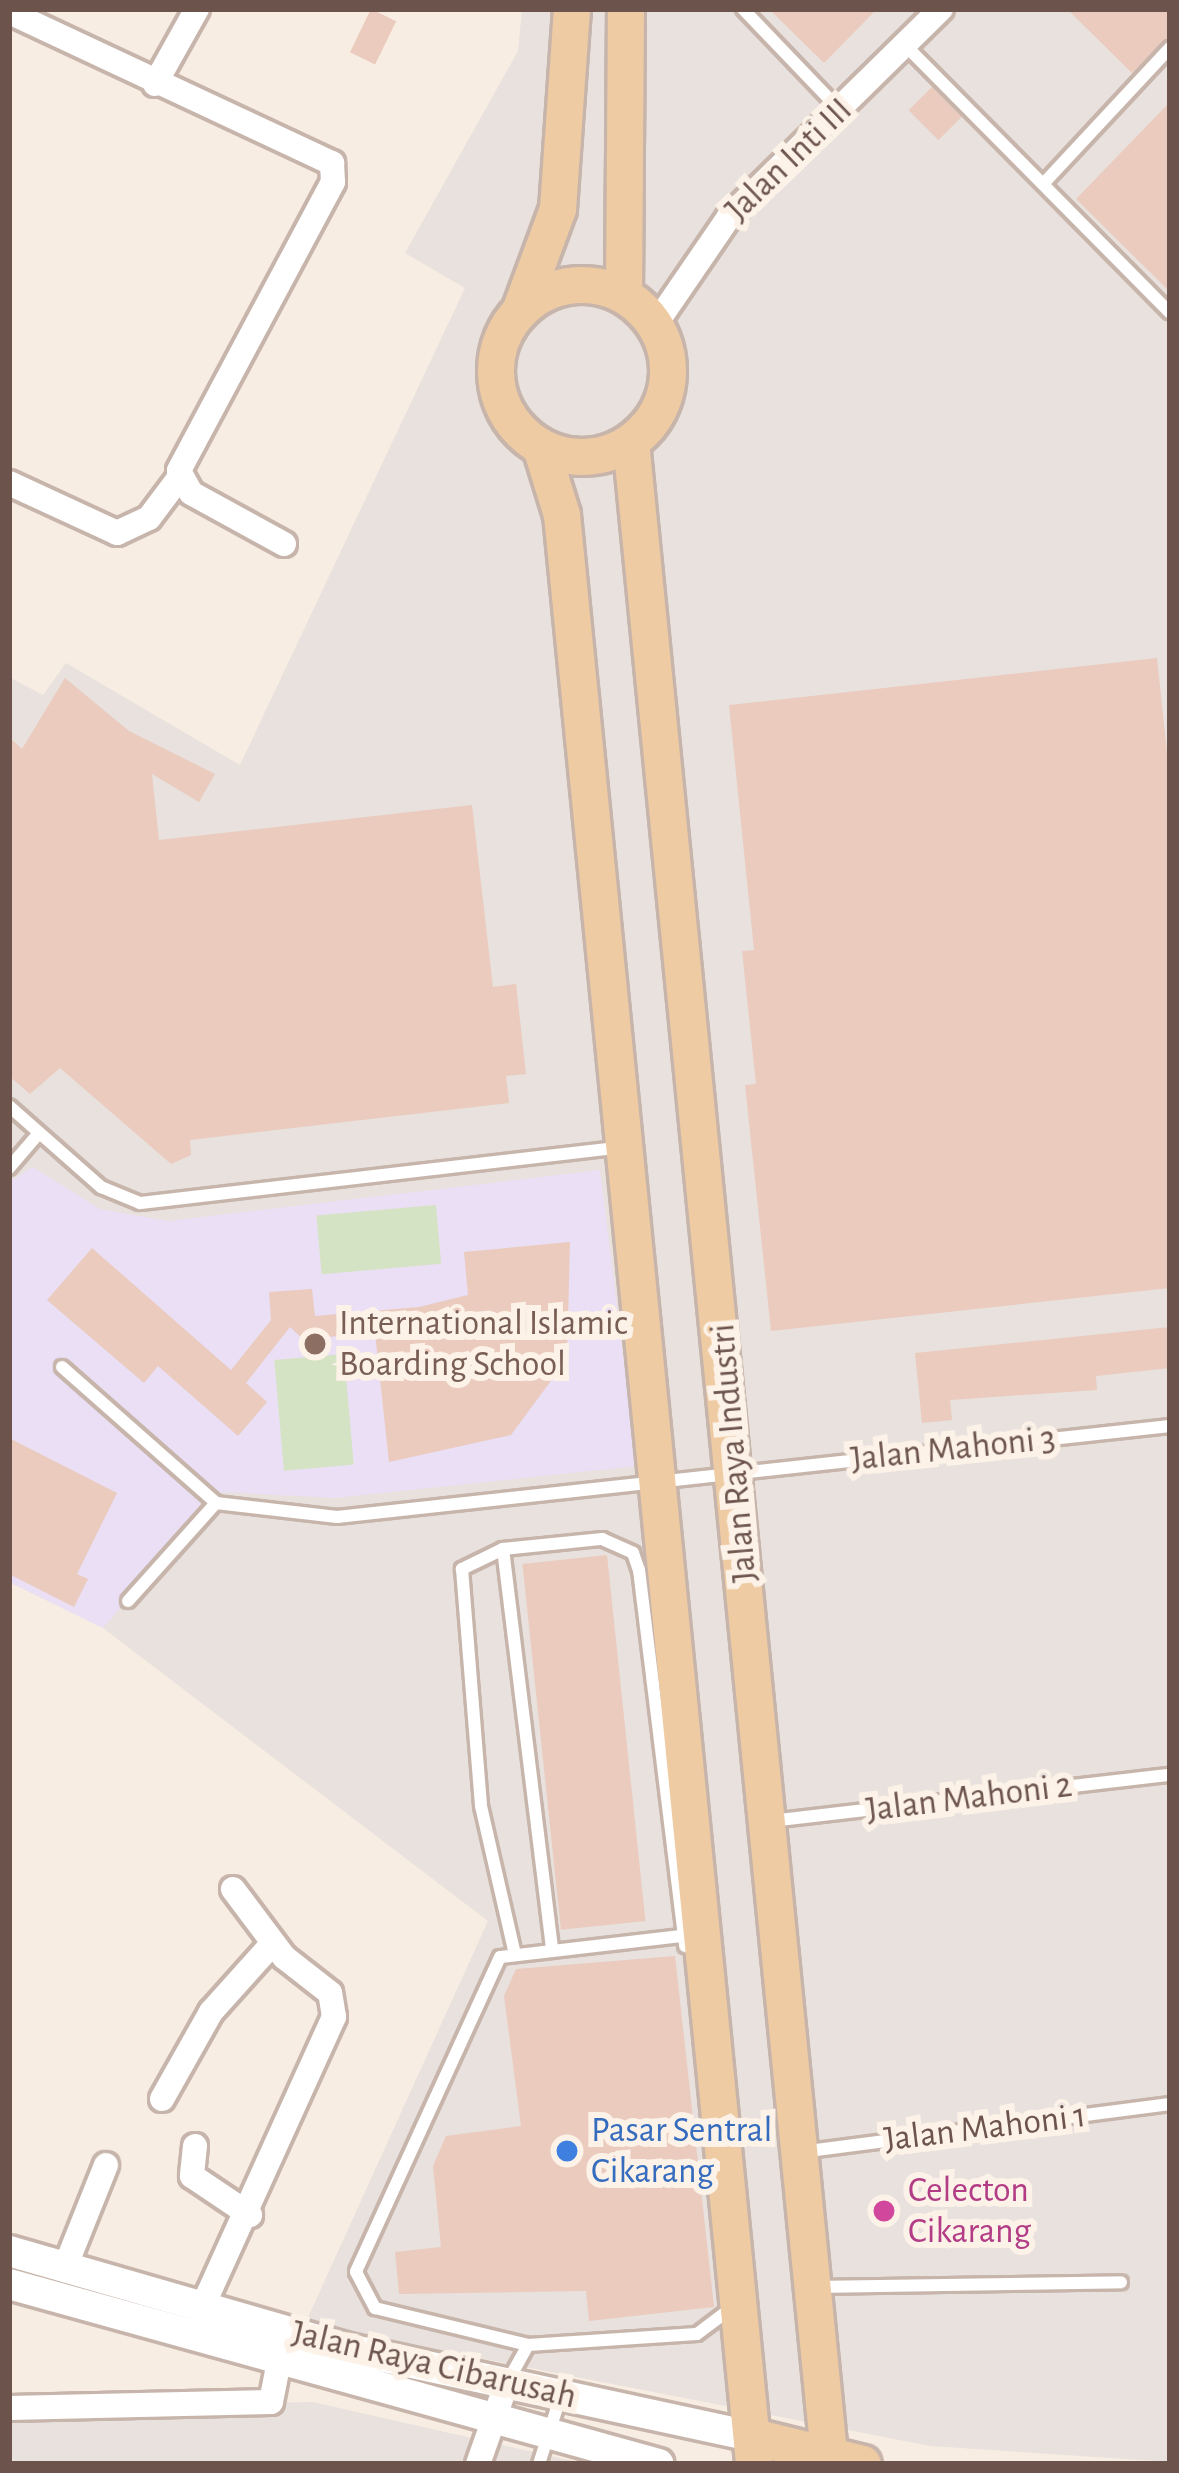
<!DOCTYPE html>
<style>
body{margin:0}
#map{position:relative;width:1179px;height:2473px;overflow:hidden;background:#f8ede2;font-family:"Alegreya Sans",sans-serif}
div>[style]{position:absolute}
.industrial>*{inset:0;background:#e8e1dd}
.education>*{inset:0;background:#eadff4}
.green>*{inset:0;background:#d4e3c3;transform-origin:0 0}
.building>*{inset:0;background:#eacbbe;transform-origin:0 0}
.roads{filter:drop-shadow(3px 0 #c7b5ab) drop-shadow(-3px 0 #c7b5ab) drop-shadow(0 3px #c7b5ab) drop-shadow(0 -3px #c7b5ab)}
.service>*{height:12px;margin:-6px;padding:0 6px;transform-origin:6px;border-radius:6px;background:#fff}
.minor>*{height:24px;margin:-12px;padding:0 12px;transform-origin:12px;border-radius:12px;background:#fff}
.tertiary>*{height:30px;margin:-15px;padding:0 15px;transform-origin:15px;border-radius:15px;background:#fff}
.primary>*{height:36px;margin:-18px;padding:0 18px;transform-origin:18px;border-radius:18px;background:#efcba3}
.primary>.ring{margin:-18px;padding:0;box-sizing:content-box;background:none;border:36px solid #efcba3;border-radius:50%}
.dots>*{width:33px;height:33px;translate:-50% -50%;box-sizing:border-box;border:6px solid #fcf2e8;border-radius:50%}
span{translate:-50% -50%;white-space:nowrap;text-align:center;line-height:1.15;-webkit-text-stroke:12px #fcf2e8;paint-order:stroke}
.street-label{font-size:36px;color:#6c544c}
.education-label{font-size:36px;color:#785e54}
.left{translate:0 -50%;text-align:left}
.shop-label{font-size:36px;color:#366cbe}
.hotel-label{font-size:36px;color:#b23c85}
.frame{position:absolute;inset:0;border:12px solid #6c544c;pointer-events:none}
</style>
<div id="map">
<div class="industrial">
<div style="clip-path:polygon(522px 9px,1170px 9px,1170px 2462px,930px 2446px,305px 2324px,488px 1921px,103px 1628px,9px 1582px,9px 677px,43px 695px,66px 663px,240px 765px,465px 288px,405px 253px,518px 51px)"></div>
<div style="clip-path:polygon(313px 2402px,586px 2464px,9px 2464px,9px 2408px)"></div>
</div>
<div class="education">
<div style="clip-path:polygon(33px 1167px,100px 1209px,168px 1221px,600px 1170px,637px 1466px,335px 1498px,222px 1492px,103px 1628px,9px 1582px,9px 1182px)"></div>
</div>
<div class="green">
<div style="left:436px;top:1205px;width:59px;height:120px;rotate:85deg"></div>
<div style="left:344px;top:1354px;width:111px;height:70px;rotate:85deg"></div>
</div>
<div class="building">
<div style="left:371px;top:9px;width:28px;height:48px;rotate:26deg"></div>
<div style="clip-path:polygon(769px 9px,877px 9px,824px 63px)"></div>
<div style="clip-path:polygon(1067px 9px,1170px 9px,1170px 38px,1132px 73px)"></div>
<div style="left:932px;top:87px;width:42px;height:33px;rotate:45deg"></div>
<div style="clip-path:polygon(1170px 102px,1170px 292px,1076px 199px)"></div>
<div style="clip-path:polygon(1157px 658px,1170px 781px,1170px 1288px,771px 1331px,745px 1085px,756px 1084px,742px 951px,754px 950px,729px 705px)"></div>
<div style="clip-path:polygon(65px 678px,129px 731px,215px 774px,199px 802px,152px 774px,159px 840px,472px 805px,493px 987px,516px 984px,526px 1074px,506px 1076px,509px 1103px,190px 1140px,191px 1155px,171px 1164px,60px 1068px,30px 1094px,9px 1076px,9px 737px,22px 749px)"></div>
<div style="clip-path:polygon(570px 1242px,567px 1359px,511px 1435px,389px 1462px,375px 1333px,303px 1339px,290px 1327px,246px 1383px,267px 1402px,238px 1436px,158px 1366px,144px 1383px,47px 1300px,92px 1248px,231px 1370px,271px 1320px,269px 1292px,312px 1289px,315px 1316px,419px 1307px,468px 1295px,464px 1252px)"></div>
<div style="clip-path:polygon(1170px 1327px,1170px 1368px,1096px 1376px,1097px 1390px,950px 1400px,952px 1420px,922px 1423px,915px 1353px)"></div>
<div style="clip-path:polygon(9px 1438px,117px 1493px,77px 1574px,88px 1579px,74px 1607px,9px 1574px)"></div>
<div style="left:607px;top:1555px;width:368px;height:85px;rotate:84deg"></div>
<div style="clip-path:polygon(675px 1956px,714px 2307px,589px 2321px,586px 2291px,399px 2294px,395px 2252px,441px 2247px,433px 2166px,446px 2136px,521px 2126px,504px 1996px,516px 1969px)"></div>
</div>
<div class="roads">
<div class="service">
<div style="left:743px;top:9px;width:140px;rotate:46.2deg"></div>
<div style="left:906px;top:46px;width:375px;rotate:45.3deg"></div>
<div style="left:1044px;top:183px;width:185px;rotate:-47deg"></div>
<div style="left:9px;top:1106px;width:123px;rotate:41.4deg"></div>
<div style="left:101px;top:1187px;width:42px;rotate:22.3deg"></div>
<div style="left:140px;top:1203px;width:480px;rotate:-6.6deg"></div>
<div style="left:9px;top:1168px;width:46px;rotate:-49.4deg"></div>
<div style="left:62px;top:1367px;width:205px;rotate:41.4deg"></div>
<div style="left:216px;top:1503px;width:122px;rotate:6.6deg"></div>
<div style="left:337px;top:1517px;width:838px;rotate:-6.23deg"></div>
<div style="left:503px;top:1549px;width:46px;rotate:154deg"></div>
<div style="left:462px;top:1569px;width:238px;rotate:85.4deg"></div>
<div style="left:481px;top:1806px;width:148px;rotate:77.1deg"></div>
<div style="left:128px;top:1601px;width:132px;rotate:-48.1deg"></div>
<div style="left:770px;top:1821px;width:403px;rotate:-6.6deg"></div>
<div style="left:699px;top:1934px;width:200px;rotate:173.4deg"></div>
<div style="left:500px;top:1957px;width:346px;rotate:114.6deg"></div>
<div style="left:356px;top:2272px;width:41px;rotate:62.2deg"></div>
<div style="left:375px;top:2308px;width:157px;rotate:13.6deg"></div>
<div style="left:528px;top:2345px;width:169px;rotate:-3.7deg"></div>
<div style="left:697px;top:2334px;width:36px;rotate:-37deg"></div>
<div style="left:552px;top:1948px;width:402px;rotate:-97deg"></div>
<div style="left:503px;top:1549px;width:100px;rotate:-5.8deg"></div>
<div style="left:602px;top:1539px;width:34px;rotate:24deg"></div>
<div style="left:633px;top:1553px;width:18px;rotate:71deg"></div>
<div style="left:639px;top:1570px;width:379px;rotate:83deg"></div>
<div style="left:801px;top:2152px;width:372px;rotate:-7.4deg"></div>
<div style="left:819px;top:2287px;width:302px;rotate:-0.9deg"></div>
<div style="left:508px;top:2381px;width:41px;rotate:-60.9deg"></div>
<div style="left:539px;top:2464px;width:72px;rotate:-72.3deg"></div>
</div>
<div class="minor">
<div style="left:9px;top:12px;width:357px;rotate:25.1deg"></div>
<div style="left:332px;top:163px;width:19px;rotate:87deg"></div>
<div style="left:333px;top:182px;width:327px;rotate:118.1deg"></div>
<div style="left:179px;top:471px;width:25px;rotate:61deg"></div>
<div style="left:191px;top:493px;width:106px;rotate:28.7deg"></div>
<div style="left:155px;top:84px;width:86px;rotate:-60.8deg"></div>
<div style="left:655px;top:325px;width:131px;rotate:-55.6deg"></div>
<div style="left:729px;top:217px;width:297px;rotate:-44.5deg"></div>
<div style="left:9px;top:483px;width:119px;rotate:24.8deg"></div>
<div style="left:117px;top:533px;width:35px;rotate:-25deg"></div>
<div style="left:149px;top:518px;width:50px;rotate:-53.1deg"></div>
<div style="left:162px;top:2099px;width:100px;rotate:-60.6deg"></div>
<div style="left:211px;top:2012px;width:91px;rotate:-48.1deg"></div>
<div style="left:195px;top:2146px;width:30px;rotate:96deg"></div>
<div style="left:192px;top:2176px;width:70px;rotate:33.9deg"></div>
<div style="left:64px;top:2270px;width:113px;rotate:-68.2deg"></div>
<div style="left:201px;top:2310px;width:322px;rotate:-65.6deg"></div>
<div style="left:334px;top:2017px;width:24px;rotate:-99deg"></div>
<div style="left:330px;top:1993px;width:58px;rotate:-142deg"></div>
<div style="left:284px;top:1957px;width:85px;rotate:-126.9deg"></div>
<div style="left:9px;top:2408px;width:262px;rotate:-1.3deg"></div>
<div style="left:271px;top:2402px;width:38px;rotate:-79deg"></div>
<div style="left:478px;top:2464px;width:87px;rotate:-70.5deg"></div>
</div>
<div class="tertiary">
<div style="left:9px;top:2251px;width:353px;rotate:16.1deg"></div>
<div style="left:348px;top:2349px;width:415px;rotate:12.2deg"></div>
<div style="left:9px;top:2284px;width:674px;rotate:15.48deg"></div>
</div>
<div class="primary">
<div class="ring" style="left:496px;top:285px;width:136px;height:136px"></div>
<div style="left:624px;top:293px;width:284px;rotate:-89.6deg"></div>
<div style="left:521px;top:309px;width:107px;rotate:-69.7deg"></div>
<div style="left:558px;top:209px;width:200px;rotate:-86deg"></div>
<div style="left:631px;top:442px;width:2032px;rotate:84.38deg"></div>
<div style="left:541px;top:447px;width:71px;rotate:72.8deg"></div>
<div style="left:562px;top:515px;width:1958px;rotate:84.37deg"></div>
<div style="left:754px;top:2437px;width:112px;rotate:13.9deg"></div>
</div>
</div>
<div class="dots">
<div style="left:315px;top:1344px;background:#8d6e63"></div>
<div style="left:567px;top:2151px;background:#3f7fe0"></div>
<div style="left:884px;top:2211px;background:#d1479c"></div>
</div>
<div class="street-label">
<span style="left:789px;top:160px;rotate:-44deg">Jalan Inti III</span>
<span style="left:953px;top:1449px;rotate:-6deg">Jalan Mahoni 3</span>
<span style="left:734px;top:1453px;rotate:-95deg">Jalan Raya Industri</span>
<span style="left:969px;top:1798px;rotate:-7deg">Jalan Mahoni 2</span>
<span style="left:985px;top:2128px;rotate:-7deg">Jalan Mahoni 1</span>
<span style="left:434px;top:2365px;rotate:13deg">Jalan Raya Cibarusah</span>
</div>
<div class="education-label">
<span class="left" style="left:339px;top:1344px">International Islamic<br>Boarding School</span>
</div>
<div class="shop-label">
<span class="left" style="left:591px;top:2151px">Pasar Sentral<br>Cikarang</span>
</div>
<div class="hotel-label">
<span class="left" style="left:908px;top:2211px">Celecton<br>Cikarang</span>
</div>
<div class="frame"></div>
</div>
